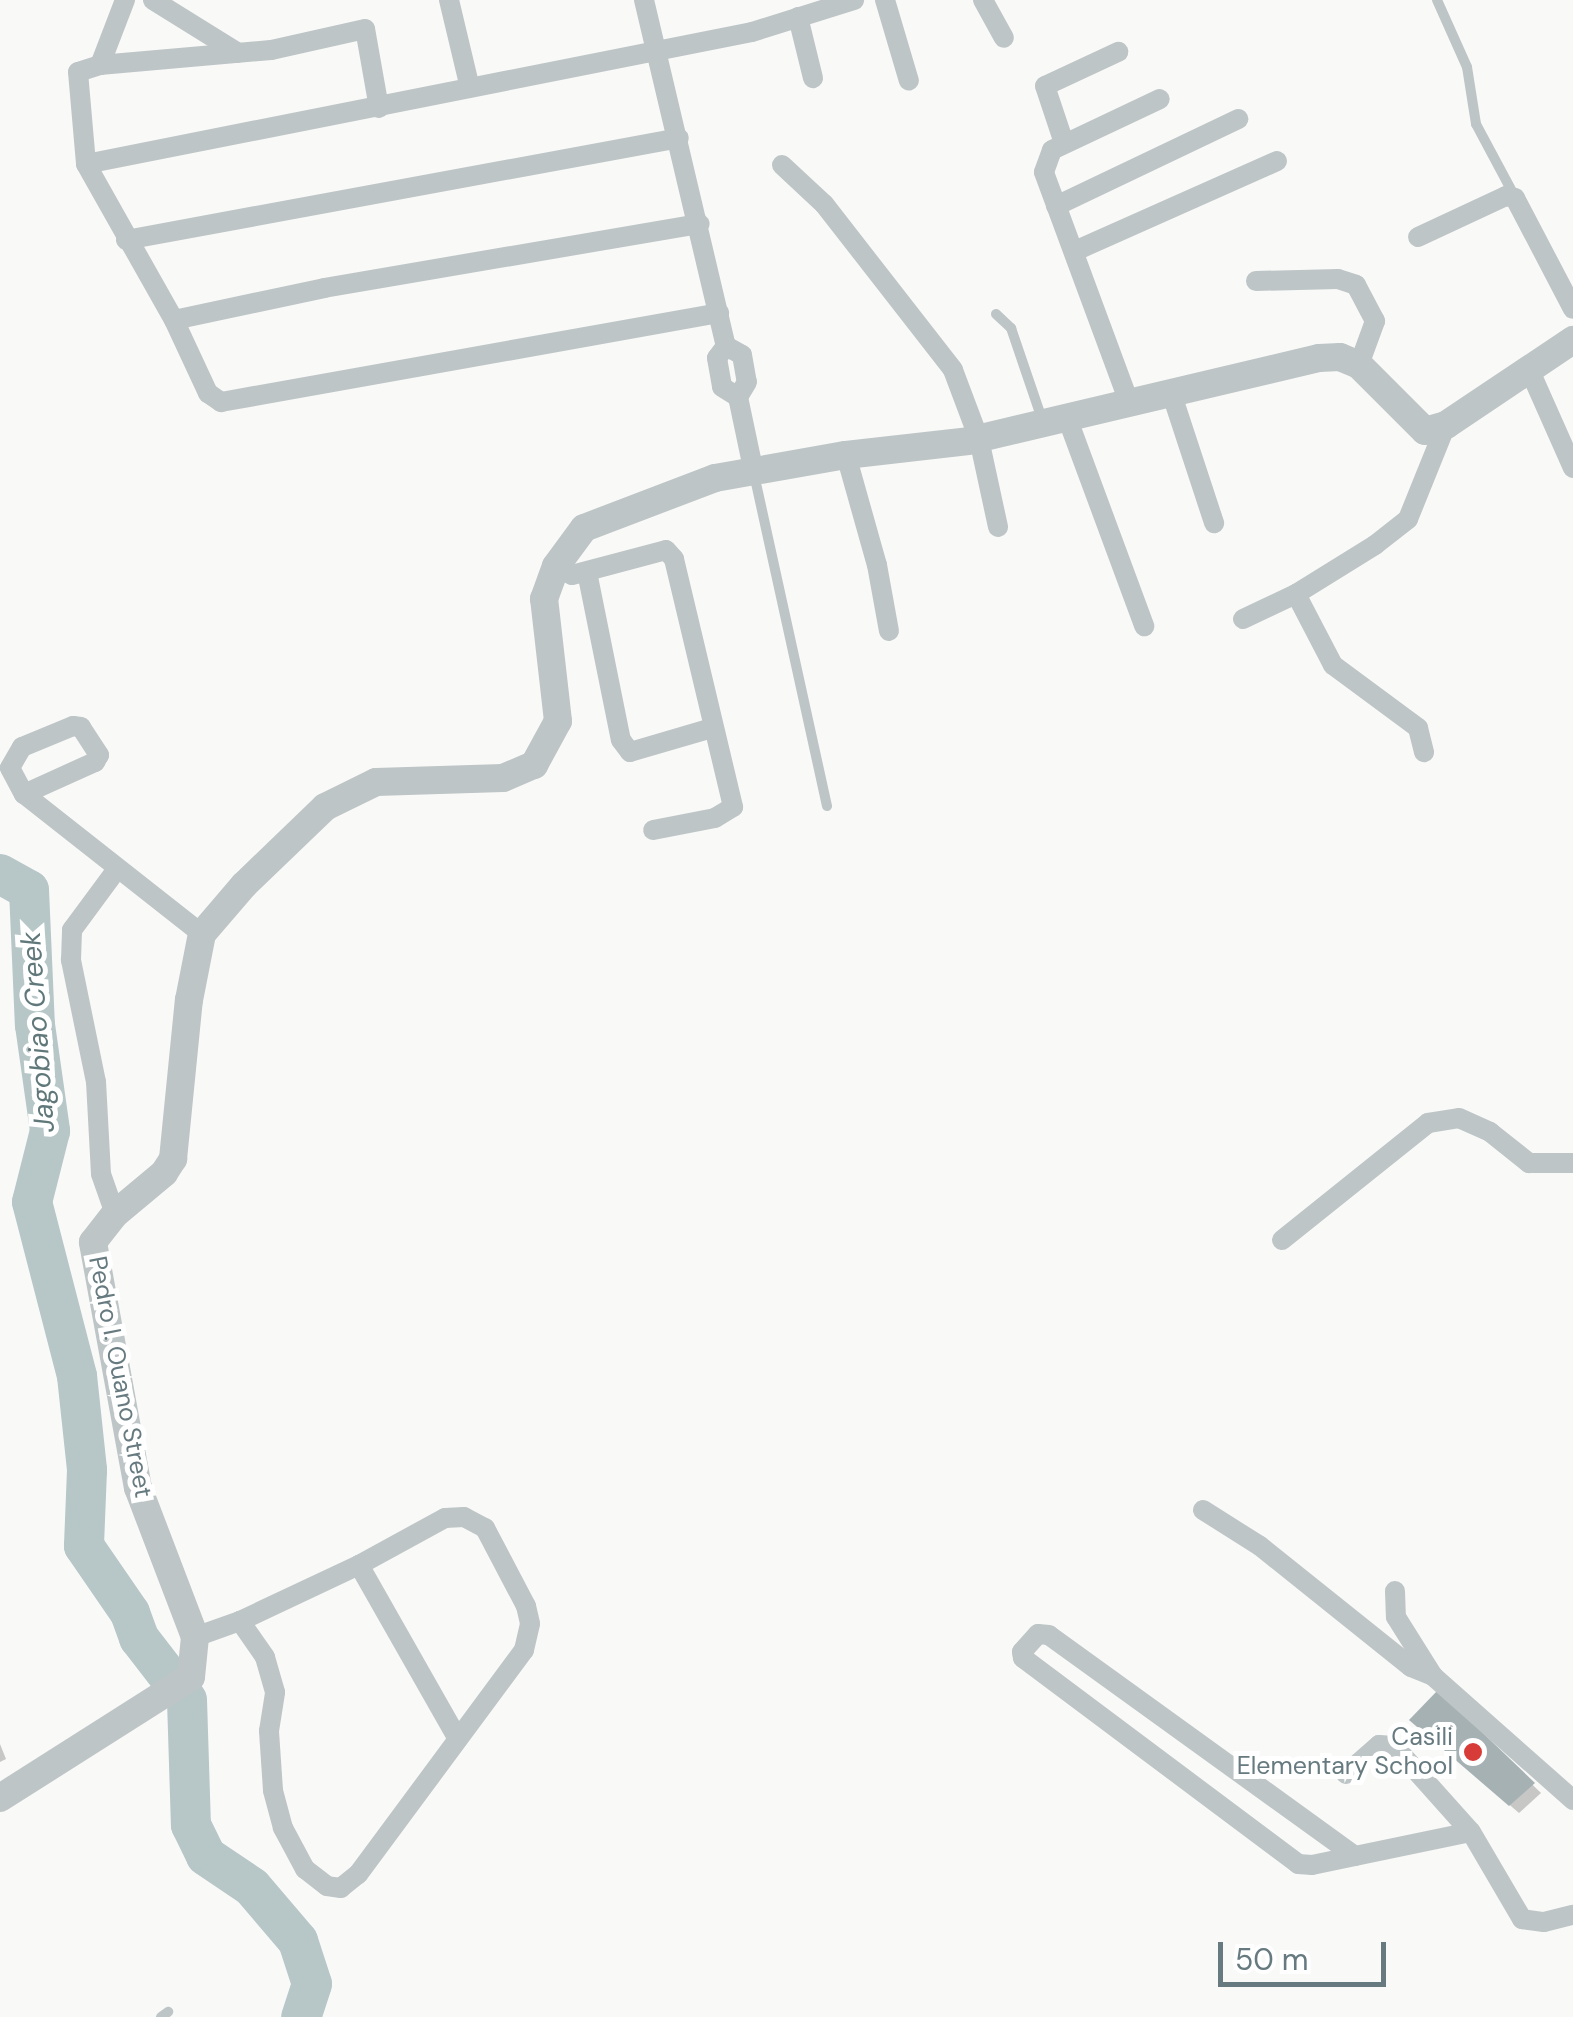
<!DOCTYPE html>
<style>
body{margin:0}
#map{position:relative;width:1573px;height:2017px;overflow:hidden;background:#f9f9f8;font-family:"DM Sans",sans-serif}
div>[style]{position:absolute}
.shadow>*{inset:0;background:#0003}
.river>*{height:40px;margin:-20px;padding:0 20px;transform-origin:20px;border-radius:20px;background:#b7c6c7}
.building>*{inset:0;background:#a6b1b4}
.service>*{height:10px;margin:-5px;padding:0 5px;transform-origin:5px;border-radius:5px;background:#bec5c6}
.minor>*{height:20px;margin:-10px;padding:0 10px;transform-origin:10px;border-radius:10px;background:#bec5c6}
.tertiary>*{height:28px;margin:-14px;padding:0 14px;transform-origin:14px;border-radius:14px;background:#bec5c6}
.dots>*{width:28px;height:28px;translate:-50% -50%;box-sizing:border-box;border:5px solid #fff;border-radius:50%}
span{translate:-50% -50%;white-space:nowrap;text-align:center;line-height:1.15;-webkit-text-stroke:10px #fff;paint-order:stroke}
.street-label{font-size:25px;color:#667a80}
.poi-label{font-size:25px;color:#667a80}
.right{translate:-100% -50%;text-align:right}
.water-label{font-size:28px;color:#61787a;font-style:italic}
.scale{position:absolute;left:1218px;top:1942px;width:168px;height:45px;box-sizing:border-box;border:5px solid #667a80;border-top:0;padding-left:12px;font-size:30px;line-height:35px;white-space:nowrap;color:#667a80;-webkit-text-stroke:8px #fff;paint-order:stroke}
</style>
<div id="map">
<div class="shadow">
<div style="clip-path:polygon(1438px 1693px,1541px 1793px,1519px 1813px,1420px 1728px)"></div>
<div style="clip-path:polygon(0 1744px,6px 1759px,0 1762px)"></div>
</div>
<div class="river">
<div style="left:0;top:874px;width:33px;rotate:29deg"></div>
<div style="left:29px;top:890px;width:135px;rotate:87.5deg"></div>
<div style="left:35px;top:1025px;width:107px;rotate:81.9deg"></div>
<div style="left:50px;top:1131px;width:73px;rotate:104.2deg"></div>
<div style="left:32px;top:1202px;width:180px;rotate:75.5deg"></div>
<div style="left:77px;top:1376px;width:95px;rotate:83.9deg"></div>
<div style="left:87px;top:1470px;width:76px;rotate:92.3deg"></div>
<div style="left:84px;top:1546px;width:81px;rotate:55.5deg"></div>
<div style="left:130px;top:1613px;width:27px;rotate:70deg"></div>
<div style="left:139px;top:1638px;width:78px;rotate:52.3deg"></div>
<div style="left:187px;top:1700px;width:125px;rotate:88.2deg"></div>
<div style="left:191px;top:1825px;width:34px;rotate:64deg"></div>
<div style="left:206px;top:1856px;width:55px;rotate:34deg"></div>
<div style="left:252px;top:1887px;width:71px;rotate:49.6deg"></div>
<div style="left:298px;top:1941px;width:45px;rotate:72deg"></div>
<div style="left:312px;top:1984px;width:35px;rotate:108deg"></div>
</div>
<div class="building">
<div style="clip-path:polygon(1438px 1690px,1535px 1783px,1509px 1806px,1409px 1720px)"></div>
</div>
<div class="service">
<div style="left:1437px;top:0;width:73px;rotate:65.9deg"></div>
<div style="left:1467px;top:67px;width:58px;rotate:81deg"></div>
<div style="left:1476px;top:124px;width:83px;rotate:61.9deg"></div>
<div style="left:996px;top:314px;width:21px;rotate:43deg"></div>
<div style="left:1011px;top:328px;width:99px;rotate:71.2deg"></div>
<div style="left:754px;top:474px;width:340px;rotate:77.6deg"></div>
<div style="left:161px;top:2017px;width:9px;rotate:-36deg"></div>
</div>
<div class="minor">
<div style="left:153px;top:0;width:100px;rotate:31.9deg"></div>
<div style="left:449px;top:0;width:90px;rotate:76.6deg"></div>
<div style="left:644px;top:0;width:356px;rotate:76.7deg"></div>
<div style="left:726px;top:346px;width:18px;rotate:29deg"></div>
<div style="left:742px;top:355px;width:27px;rotate:80deg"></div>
<div style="left:747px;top:382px;width:17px;rotate:121deg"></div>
<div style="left:738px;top:397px;width:78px;rotate:78.1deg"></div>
<div style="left:885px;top:0;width:84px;rotate:73.5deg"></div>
<div style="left:983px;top:0;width:43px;rotate:61.1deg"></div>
<div style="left:798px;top:17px;width:63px;rotate:76.2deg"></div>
<div style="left:100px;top:65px;width:70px;rotate:-69deg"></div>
<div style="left:379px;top:108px;width:80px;rotate:-100deg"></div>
<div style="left:365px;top:29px;width:96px;rotate:167.4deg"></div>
<div style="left:271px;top:50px;width:172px;rotate:175deg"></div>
<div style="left:100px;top:65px;width:23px;rotate:162deg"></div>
<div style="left:78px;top:72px;width:92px;rotate:85deg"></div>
<div style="left:86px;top:164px;width:179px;rotate:60.6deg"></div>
<div style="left:174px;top:320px;width:81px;rotate:65deg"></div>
<div style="left:208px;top:393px;width:16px;rotate:35deg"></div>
<div style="left:221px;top:402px;width:506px;rotate:-10.13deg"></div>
<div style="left:1064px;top:143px;width:60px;rotate:-108.4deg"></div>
<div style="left:1045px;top:86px;width:81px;rotate:-25deg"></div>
<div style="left:86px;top:164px;width:679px;rotate:-11.21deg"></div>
<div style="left:752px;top:32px;width:107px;rotate:-17.4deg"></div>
<div style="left:782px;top:165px;width:57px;rotate:42.9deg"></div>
<div style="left:824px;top:204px;width:210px;rotate:52.1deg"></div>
<div style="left:953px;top:370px;width:74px;rotate:69.4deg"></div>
<div style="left:979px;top:439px;width:90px;rotate:77.8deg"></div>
<div style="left:1056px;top:206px;width:202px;rotate:-25.5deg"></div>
<div style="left:1418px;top:237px;width:97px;rotate:-25deg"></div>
<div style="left:1506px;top:196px;width:9px;rotate:13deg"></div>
<div style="left:1515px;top:198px;width:125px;rotate:62.4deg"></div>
<div style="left:126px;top:240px;width:562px;rotate:-10.45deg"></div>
<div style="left:1075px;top:251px;width:221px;rotate:-24deg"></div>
<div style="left:1256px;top:281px;width:82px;rotate:-1.4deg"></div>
<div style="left:1338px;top:279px;width:19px;rotate:18deg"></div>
<div style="left:1356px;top:285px;width:41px;rotate:62.2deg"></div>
<div style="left:1375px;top:321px;width:47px;rotate:110deg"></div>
<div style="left:174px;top:320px;width:153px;rotate:-12deg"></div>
<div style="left:324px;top:288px;width:381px;rotate:-9.7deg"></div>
<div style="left:726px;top:346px;width:15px;rotate:127deg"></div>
<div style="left:717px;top:358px;width:29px;rotate:80deg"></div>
<div style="left:722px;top:387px;width:19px;rotate:32deg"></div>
<div style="left:1530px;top:371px;width:106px;rotate:66.1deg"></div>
<div style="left:1172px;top:395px;width:135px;rotate:71.8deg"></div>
<div style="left:1130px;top:405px;width:248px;rotate:-110.3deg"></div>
<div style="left:1044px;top:172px;width:23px;rotate:-70deg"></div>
<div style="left:1052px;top:150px;width:119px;rotate:-25.3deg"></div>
<div style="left:1068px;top:420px;width:220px;rotate:69.7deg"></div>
<div style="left:846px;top:455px;width:114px;rotate:74.3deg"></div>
<div style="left:877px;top:565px;width:67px;rotate:79.7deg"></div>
<div style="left:556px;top:566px;width:18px;rotate:29deg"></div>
<div style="left:572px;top:575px;width:97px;rotate:-14.9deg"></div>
<div style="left:666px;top:550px;width:12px;rotate:48deg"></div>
<div style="left:674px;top:559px;width:255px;rotate:76.6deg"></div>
<div style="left:733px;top:807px;width:21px;rotate:149deg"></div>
<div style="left:715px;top:818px;width:63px;rotate:169deg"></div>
<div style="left:587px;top:572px;width:171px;rotate:78.6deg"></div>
<div style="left:621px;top:740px;width:15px;rotate:53deg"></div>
<div style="left:630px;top:752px;width:85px;rotate:-16.3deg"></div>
<div style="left:1296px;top:594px;width:80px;rotate:62.5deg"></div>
<div style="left:1333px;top:665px;width:106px;rotate:36.5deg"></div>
<div style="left:1418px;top:728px;width:25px;rotate:76deg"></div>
<div style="left:1243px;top:619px;width:59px;rotate:-25.3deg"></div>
<div style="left:1296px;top:594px;width:93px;rotate:-31.8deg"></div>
<div style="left:1375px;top:545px;width:42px;rotate:-38.2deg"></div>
<div style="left:1408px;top:519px;width:101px;rotate:-68deg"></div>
<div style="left:24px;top:794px;width:78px;rotate:-24.3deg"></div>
<div style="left:95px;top:762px;width:8px;rotate:-60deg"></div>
<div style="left:99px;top:755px;width:33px;rotate:-123deg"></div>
<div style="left:81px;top:727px;width:8px;rotate:-173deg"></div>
<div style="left:73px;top:726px;width:55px;rotate:157.6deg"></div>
<div style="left:22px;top:747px;width:24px;rotate:120deg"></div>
<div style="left:10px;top:768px;width:30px;rotate:62deg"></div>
<div style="left:24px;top:794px;width:226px;rotate:38.2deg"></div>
<div style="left:115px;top:1214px;width:42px;rotate:-109.3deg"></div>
<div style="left:101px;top:1174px;width:92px;rotate:-93.1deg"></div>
<div style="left:96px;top:1082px;width:125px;rotate:-101.6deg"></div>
<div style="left:71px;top:960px;width:30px;rotate:-88deg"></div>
<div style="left:72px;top:930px;width:76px;rotate:-53.6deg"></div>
<div style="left:1282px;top:1240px;width:187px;rotate:-38.7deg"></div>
<div style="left:1428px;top:1123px;width:31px;rotate:-9deg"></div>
<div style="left:1459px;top:1118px;width:34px;rotate:24deg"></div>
<div style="left:1490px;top:1132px;width:50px;rotate:38.5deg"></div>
<div style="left:1529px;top:1163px;width:44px"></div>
<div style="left:1203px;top:1510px;width:67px;rotate:32.3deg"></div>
<div style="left:1260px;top:1546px;width:193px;rotate:38.7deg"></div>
<div style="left:1411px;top:1667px;width:24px;rotate:22deg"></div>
<div style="left:359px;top:1565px;width:200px;rotate:60.4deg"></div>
<div style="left:1395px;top:1591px;width:26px;rotate:88deg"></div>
<div style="left:1396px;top:1617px;width:70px;rotate:57.9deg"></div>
<div style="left:1433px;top:1676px;width:187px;rotate:41.5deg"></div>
<div style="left:195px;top:1637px;width:48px;rotate:-19.6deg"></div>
<div style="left:240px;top:1621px;width:132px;rotate:-25.2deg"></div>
<div style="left:359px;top:1565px;width:98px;rotate:-28.7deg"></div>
<div style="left:445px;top:1518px;width:19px;rotate:-3deg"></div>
<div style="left:464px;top:1517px;width:24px;rotate:28deg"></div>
<div style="left:485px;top:1528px;width:88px;rotate:62.3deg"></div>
<div style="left:526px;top:1606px;width:18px;rotate:77deg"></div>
<div style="left:530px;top:1624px;width:27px;rotate:103deg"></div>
<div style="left:524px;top:1650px;width:279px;rotate:126.5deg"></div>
<div style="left:358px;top:1874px;width:22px;rotate:141deg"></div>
<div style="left:341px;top:1888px;width:14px;rotate:-172deg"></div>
<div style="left:327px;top:1886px;width:28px;rotate:-142deg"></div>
<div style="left:305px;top:1869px;width:47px;rotate:-118.2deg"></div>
<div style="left:283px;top:1828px;width:39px;rotate:-105deg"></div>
<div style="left:273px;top:1790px;width:59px;rotate:-93.9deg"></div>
<div style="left:269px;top:1731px;width:39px;rotate:-81deg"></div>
<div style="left:275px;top:1692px;width:36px;rotate:-106deg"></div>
<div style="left:265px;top:1657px;width:44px;rotate:-124.8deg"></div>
<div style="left:1346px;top:1774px;width:44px;rotate:-41.3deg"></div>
<div style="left:1379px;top:1745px;width:15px;rotate:4deg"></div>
<div style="left:1394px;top:1746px;width:115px;rotate:48.2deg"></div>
<div style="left:1471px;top:1832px;width:101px;rotate:59.6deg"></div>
<div style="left:1522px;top:1919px;width:22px;rotate:8deg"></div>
<div style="left:1544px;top:1922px;width:30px;rotate:-14deg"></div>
<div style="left:1355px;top:1856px;width:377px;rotate:-144.2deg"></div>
<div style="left:1049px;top:1635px;width:11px;rotate:-175deg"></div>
<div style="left:1038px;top:1634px;width:24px;rotate:132deg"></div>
<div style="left:1022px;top:1652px;width:6px;rotate:81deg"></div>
<div style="left:1023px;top:1658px;width:344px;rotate:36.8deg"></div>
<div style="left:1298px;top:1864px;width:14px;rotate:4deg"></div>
<div style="left:1312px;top:1865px;width:44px;rotate:-11.8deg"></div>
<div style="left:1355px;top:1856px;width:118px;rotate:-11.7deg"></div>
</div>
<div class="tertiary">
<div style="left:0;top:1798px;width:226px;rotate:-32.4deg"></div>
<div style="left:191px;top:1677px;width:40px;rotate:-84.3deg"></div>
<div style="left:195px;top:1637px;width:160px;rotate:-110.9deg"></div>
<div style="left:138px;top:1488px;width:250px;rotate:-100.4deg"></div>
<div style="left:93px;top:1242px;width:36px;rotate:-52deg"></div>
<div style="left:115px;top:1214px;width:64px;rotate:-39.9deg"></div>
<div style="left:164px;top:1173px;width:17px;rotate:-57deg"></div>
<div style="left:173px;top:1159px;width:160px;rotate:-84.3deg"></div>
<div style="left:189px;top:1000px;width:67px;rotate:-78.9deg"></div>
<div style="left:202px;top:934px;width:65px;rotate:-49.4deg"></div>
<div style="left:244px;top:885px;width:112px;rotate:-43.9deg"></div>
<div style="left:325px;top:807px;width:57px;rotate:-26.1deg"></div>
<div style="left:376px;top:782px;width:127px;rotate:-1.8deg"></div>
<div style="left:503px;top:778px;width:34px;rotate:-23deg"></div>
<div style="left:534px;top:765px;width:50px;rotate:-61.4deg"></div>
<div style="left:558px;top:721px;width:123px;rotate:-96.5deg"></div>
<div style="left:544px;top:599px;width:35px;rotate:-70deg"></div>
<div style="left:556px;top:566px;width:47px;rotate:-53.6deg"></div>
<div style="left:584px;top:528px;width:140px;rotate:-20.9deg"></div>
<div style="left:715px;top:478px;width:133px;rotate:-10deg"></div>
<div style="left:846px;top:455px;width:123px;rotate:-6.5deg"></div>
<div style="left:968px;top:441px;width:361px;rotate:-13.3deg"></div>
<div style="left:1319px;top:358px;width:21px;rotate:-3deg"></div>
<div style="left:1340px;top:357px;width:21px;rotate:23deg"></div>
<div style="left:1359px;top:365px;width:93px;rotate:45deg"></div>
<div style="left:1425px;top:431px;width:22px;rotate:-16deg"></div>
<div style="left:1446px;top:425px;width:153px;rotate:-33.8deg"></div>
</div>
<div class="dots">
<div style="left:1473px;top:1752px;background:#d83c39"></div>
</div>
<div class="street-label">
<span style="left:120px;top:1377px;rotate:79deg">Pedro I. Ouano Street</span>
</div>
<div class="poi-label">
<span class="right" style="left:1453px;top:1752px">Casili<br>Elementary School</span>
</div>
<div class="water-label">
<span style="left:38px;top:1032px;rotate:-94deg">Jagobiao Creek</span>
</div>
<div class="scale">50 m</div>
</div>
